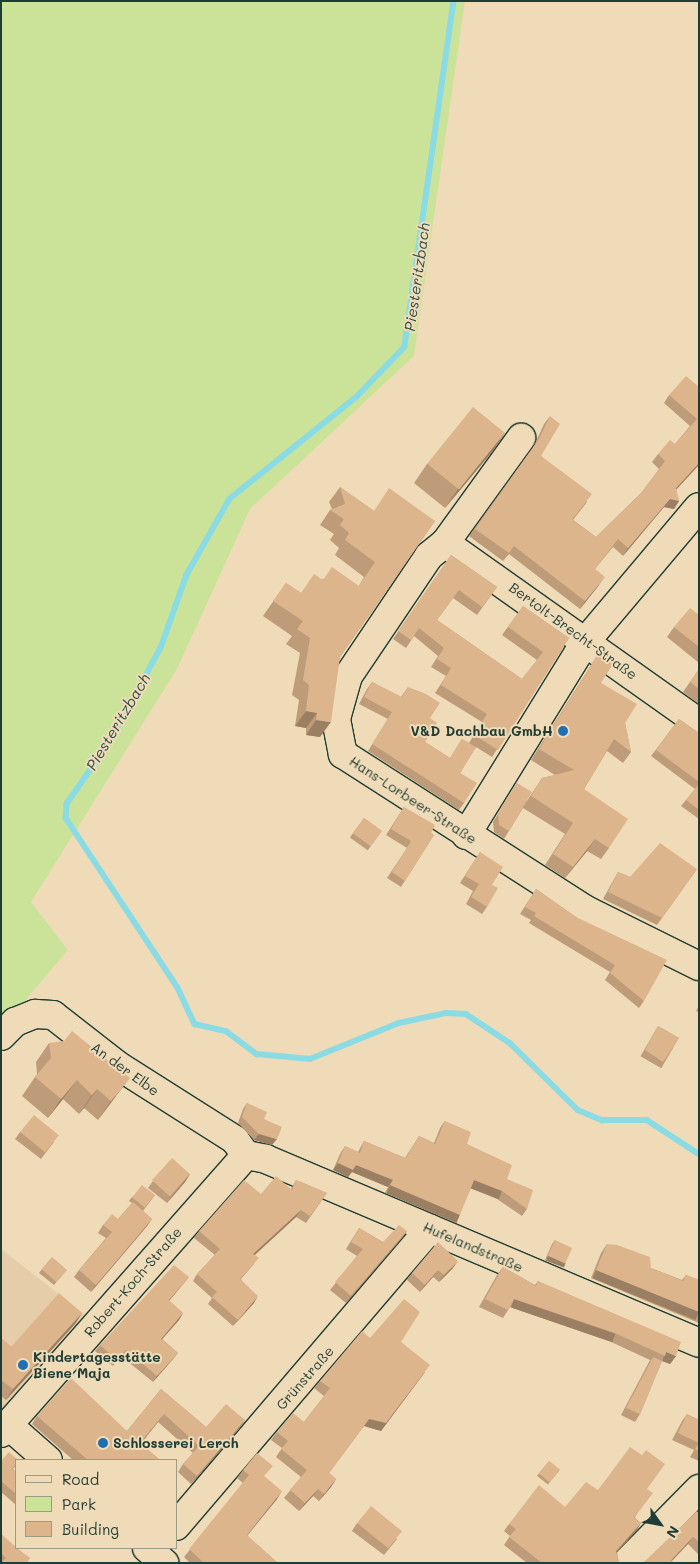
<!DOCTYPE html>
<meta charset="utf-8">
<style>
body{margin:0}
#map{position:relative;width:700px;height:1564px;overflow:hidden;background:#f0dbb9;font-family:Mali,sans-serif}
div>[style]{position:absolute}
.built>*{inset:0;background:#e6cdaa}
.green>*{inset:0;background:#cbe399}
.stream>*{height:5.5px;margin:-2.75px;padding:0 2.75px;transform-origin:2.75px;border-radius:2.75px;background:#8bdbe4}
.roads{filter:drop-shadow(1px 0 #1f3d34) drop-shadow(-1px 0 #1f3d34) drop-shadow(0 1px #1f3d34) drop-shadow(0 -1px #1f3d34)}
.minor>*{height:28px;margin:-14px;padding:0 14px;transform-origin:14px;border-radius:14px;background:#f0dbb9}
.wall>*{inset:0;background:#be9c79;transform-origin:0 0}
.shaded-wall>*{inset:0;background:#9b7f63;transform-origin:0 0}
.building>*{inset:0;background:#ddb58d;transform-origin:0 0}
.dots>*{width:14px;height:14px;translate:-50% -50%;box-sizing:border-box;border:2px solid #f0dbb9;border-radius:50%}
span{translate:-50% -50%;white-space:nowrap;text-align:center;line-height:1.15;-webkit-text-stroke:4px #f0dbb9;paint-order:stroke}
.street-label{font-size:14px;color:#1f3d34}
.poi-label{font-size:14px;color:#1f3d34;font-weight:700}
.right{translate:-100% -50%;text-align:right}
.left{translate:0 -50%;text-align:left}
.water-label{font-size:15px;color:#2a4d46;font-style:italic}
.frame{position:absolute;inset:0;border:2px solid #1f3d34;pointer-events:none}
.legend{position:absolute;left:15px;top:1459px;width:162px;height:90px;box-sizing:border-box;background:#f0dbb9;border:1px solid #9c9c84;margin:0;padding:6px 9px;list-style:none;font-size:15px;color:#1f3d34}
.legend li{display:flex;align-items:center;gap:10px;height:25px}
.legend b{width:25px;border:1px solid #9c9c84}
.north{position:absolute;left:635px;top:1499px;width:50px;height:50px;-webkit-text-stroke:4px #f0dbb9;paint-order:stroke;rotate:122deg;font-size:14px;font-weight:700;line-height:20px;text-align:center;color:#1f3d34}
.north::after{content:'';display:block;margin:auto;width:18px;height:22px;background:#1f3d34;clip-path:polygon(50% 0,100% 100%,50% 72%,0 100%)}
</style>
<div id="map">
<div class="built">
<div style="clip-path:polygon(1px 1249px,87px 1316px,1px 1414px)"></div>
</div>
<div class="green">
<div style="clip-path:polygon(1px 1px,465px 1px,414px 356px,250px 509px,177px 669px,31px 902px,68px 950px,1px 1029px)"></div>
</div>
<div class="stream">
<div style="left:454px;top:1px;width:349px;rotate:98.1deg"></div>
<div style="left:405px;top:347px;width:69px;rotate:133.8deg"></div>
<div style="left:357px;top:397px;width:163px;rotate:141.2deg"></div>
<div style="left:230px;top:499px;width:87px;rotate:119.5deg"></div>
<div style="left:187px;top:575px;width:77px;rotate:109.6deg"></div>
<div style="left:161px;top:648px;width:107px;rotate:118.5deg"></div>
<div style="left:110px;top:742px;width:75px;rotate:124.7deg"></div>
<div style="left:67px;top:804px;width:14px;rotate:94deg"></div>
<div style="left:66px;top:818px;width:204px;rotate:56.6deg"></div>
<div style="left:178px;top:988px;width:40px;rotate:65deg"></div>
<div style="left:195px;top:1024px;width:32px;rotate:13deg"></div>
<div style="left:226px;top:1031px;width:39px;rotate:37deg"></div>
<div style="left:257px;top:1054px;width:53px;rotate:5.4deg"></div>
<div style="left:310px;top:1059px;width:96px;rotate:-22deg"></div>
<div style="left:399px;top:1023px;width:48px;rotate:-12deg"></div>
<div style="left:446px;top:1013px;width:20px;rotate:3deg"></div>
<div style="left:466px;top:1014px;width:53px;rotate:33.4deg"></div>
<div style="left:510px;top:1043px;width:95px;rotate:44.6deg"></div>
<div style="left:578px;top:1110px;width:26px;rotate:23deg"></div>
<div style="left:602px;top:1120px;width:45px"></div>
<div style="left:647px;top:1120px;width:62px;rotate:33.2deg"></div>
</div>
<div class="roads">
<div class="minor">
<div style="left:445px;top:543px;width:21px;rotate:141deg"></div>
<div style="left:429px;top:556px;width:145px;rotate:124deg"></div>
<div style="left:348px;top:676px;width:45px;rotate:105.6deg"></div>
<div style="left:336px;top:719px;width:36px;rotate:79deg"></div>
<div style="left:343px;top:754px;width:289px;rotate:32.7deg"></div>
<div style="left:586px;top:910px;width:126px;rotate:26.4deg"></div>
<div style="left:445px;top:543px;width:311px;rotate:35.3deg"></div>
<div style="left:445px;top:543px;width:130px;rotate:-54.1deg"></div>
<div style="left:466px;top:835px;width:228px;rotate:-58.3deg"></div>
<div style="left:586px;top:641px;width:175px;rotate:-49.9deg"></div>
<div style="left:1px;top:1036px;width:20px;rotate:-45deg"></div>
<div style="left:15px;top:1022px;width:22px;rotate:-22deg"></div>
<div style="left:35px;top:1014px;width:18px;rotate:3deg"></div>
<div style="left:53px;top:1015px;width:81px;rotate:38deg"></div>
<div style="left:117px;top:1065px;width:140px;rotate:32.4deg"></div>
<div style="left:235px;top:1140px;width:19px;rotate:54deg"></div>
<div style="left:246px;top:1155px;width:20px;rotate:11deg"></div>
<div style="left:266px;top:1159px;width:470px;rotate:23deg"></div>
<div style="left:8px;top:1425px;width:53px;rotate:41.2deg"></div>
<div style="left:1px;top:1433px;width:371px;rotate:-48.6deg"></div>
<div style="left:176px;top:1526px;width:391px;rotate:-49.5deg"></div>
<div style="left:147px;top:1548px;width:23px;rotate:41deg"></div>
<div style="left:626px;top:1563px;width:104px;rotate:-45.4deg"></div>
</div>
</div>
<div class="wall">
<div style="clip-path:polygon(699px 387px,699px 465px,676px 490px,679px 501px,674px 509px,664px 507px,623px 556px,613px 547px,595px 569px,599px 585px,580px 609px,509px 554px,503px 561px,469px 536px,534px 446px,544px 424px,550px 416px,541px 456px,587px 502px,573px 520px,596px 537px,642px 492px,659px 469px,652px 462px,658px 454px,675px 444px,690px 426px,664px 403px,669px 395px)"></div>
<div style="clip-path:polygon(505px 433px,492px 452px,445px 508px,414px 483px,427px 464px)"></div>
<div style="clip-path:polygon(340px 487px,374px 511px,435px 521px,340px 657px,320px 737px,306px 735px,306px 728px,295px 726px,299px 700px,292px 695px,300px 653px,286px 644px,292px 636px,263px 616px,286px 583px,301px 593px,323px 579px,359px 586px,364px 577px,335px 555px,339px 548px,330px 540px,334px 534px,320px 525px,330px 510px,332px 509px,329px 502px)"></div>
<div style="clip-path:polygon(451px 555px,497px 587px,477px 615px,453px 598px,437px 620px,522px 679px,537px 660px,502px 635px,523px 606px,569px 638px,492px 757px,476px 747px,460px 773px,464px 803px,459px 810px,368px 751px,388px 719px,359px 704px,367px 689px,372px 682px,401px 697px,408px 687px,430px 718px,425px 742px,450px 758px,462px 739px,469px 743px,482px 722px,435px 693px,446px 676px,431px 667px,438px 656px,414px 636px,406px 648px,393px 639px)"></div>
<div style="clip-path:polygon(699px 615px,699px 663px,667px 637px,674px 627px)"></div>
<div style="clip-path:polygon(598px 654px,601px 683px,625px 723px,631px 752px,623px 763px,607px 751px,584px 789px,609px 848px,601px 859px,587px 851px,565px 878px,545px 865px,565px 834px,523px 808px,504px 839px,494px 832px,493px 822px,517px 783px,527px 801px,542px 778px,555px 775px,531px 760px)"></div>
<div style="clip-path:polygon(699px 669px,699px 704px,683px 692px)"></div>
<div style="clip-path:polygon(679px 719px,699px 733px,699px 819px,681px 806px,695px 789px,651px 756px)"></div>
<div style="clip-path:polygon(404px 807px,431px 833px,434px 835px,401px 887px,387px 878px,407px 848px,386px 835px)"></div>
<div style="left:364px;top:818px;width:22px;height:24px;rotate:36deg"></div>
<div style="clip-path:polygon(480px 852px,492px 885px,487px 907px,482px 914px,466px 904px,473px 891px,460px 883px)"></div>
<div style="clip-path:polygon(697px 869px,657px 925px,603px 899px,614px 879px,618px 872px,630px 877px)"></div>
<div style="clip-path:polygon(536px 889px,576px 917px,644px 1001px,639px 1008px,605px 980px,610px 972px,529px 923px,531px 920px,520px 914px)"></div>
<div style="clip-path:polygon(699px 1006px,699px 1012px,696px 1011px)"></div>
<div style="left:658px;top:1026px;width:24px;height:35px;rotate:30deg"></div>
<div style="clip-path:polygon(49px 1043px,116px 1096px,98px 1120px,84px 1108px,79px 1114px,63px 1099px,48px 1118px,22px 1096px,37px 1074px,36px 1062px)"></div>
<div style="clip-path:polygon(247px 1103px,264px 1119px,272px 1145px,254px 1140px,238px 1123px,243px 1109px)"></div>
<div style="clip-path:polygon(445px 1121px,467px 1144px,507px 1179px,527px 1209px,522px 1216px,497px 1199px,471px 1188px,455px 1222px,385px 1193px,388px 1187px,352px 1172px,348px 1177px,333px 1170px,340px 1154px,345px 1146px,358px 1152px,364px 1141px,405px 1158px,419px 1136px,434px 1143px,440px 1128px)"></div>
<div style="clip-path:polygon(20px 1132px,54px 1142px,41px 1159px,15px 1139px)"></div>
<div style="clip-path:polygon(190px 1174px,185px 1182px,167px 1203px,148px 1188px,153px 1181px)"></div>
<div style="clip-path:polygon(296px 1180px,327px 1193px,306px 1223px,296px 1217px,255px 1255px,254px 1264px,241px 1279px,254px 1303px,233px 1326px,208px 1304px,212px 1298px,193px 1281px,197px 1274px,215px 1255px,194px 1238px,199px 1231px,261px 1194px,291px 1189px)"></div>
<div style="clip-path:polygon(155px 1195px,143px 1211px,152px 1219px,147px 1226px,91px 1292px,74px 1277px,79px 1270px,106px 1238px,98px 1233px,103px 1225px,118px 1219px,132px 1203px,129px 1201px,132px 1197px)"></div>
<div style="clip-path:polygon(359px 1228px,383px 1242px,407px 1231px,402px 1238px,346px 1303px,330px 1290px,357px 1256px,346px 1249px)"></div>
<div style="clip-path:polygon(555px 1240px,563px 1267px,545px 1260px,552px 1244px)"></div>
<div style="clip-path:polygon(607px 1244px,651px 1268px,682px 1280px,686px 1275px,699px 1280px,699px 1323px,591px 1278px,601px 1253px)"></div>
<div style="clip-path:polygon(503px 1267px,535px 1285px,538px 1281px,676px 1356px,670px 1364px,662px 1361px,640px 1414px,635px 1422px,621px 1415px,650px 1360px,609px 1341px,510px 1307px,503px 1318px,479px 1307px,497px 1275px)"></div>
<div style="clip-path:polygon(453px 1268px,439px 1282px,433px 1277px,420px 1292px,407px 1280px,412px 1273px)"></div>
<div style="clip-path:polygon(42px 1269px,64px 1273px,54px 1285px,39px 1273px)"></div>
<div style="clip-path:polygon(189px 1277px,169px 1301px,183px 1313px,179px 1320px,162px 1339px,178px 1353px,173px 1359px,153px 1382px,121px 1356px,113px 1366px,95px 1351px,100px 1345px)"></div>
<div style="clip-path:polygon(82px 1313px,75px 1324px,6px 1400px,1px 1396px,1px 1338px,11px 1347px)"></div>
<div style="clip-path:polygon(370px 1338px,401px 1342px,425px 1372px,381px 1431px,364px 1426px,329px 1473px,336px 1479px,331px 1487px,319px 1501px,313px 1496px,299px 1511px,284px 1498px,301px 1477px,276px 1457px,282px 1448px,271px 1440px,277px 1432px,304px 1422px,324px 1396px,314px 1388px,320px 1381px)"></div>
<div style="clip-path:polygon(161px 1389px,206px 1427px,245px 1420px,239px 1429px,191px 1484px,178px 1472px,183px 1464px,193px 1453px,158px 1422px,141px 1444px,160px 1460px,73px 1460px,32px 1424px,37px 1416px,127px 1431px)"></div>
<div style="clip-path:polygon(687px 1414px,699px 1420px,699px 1461px,690px 1457px,694px 1450px,672px 1440px,682px 1421px)"></div>
<div style="clip-path:polygon(16px 1460px,16px 1465px,13px 1469px,16px 1472px,16px 1505px,1px 1492px,1px 1461px)"></div>
<div style="left:549px;top:1461px;width:14px;height:19px;rotate:39deg"></div>
<div style="clip-path:polygon(243px 1470px,265px 1477px,277px 1499px,247px 1536px,278px 1563px,190px 1563px,184px 1557px,243px 1483px,237px 1478px)"></div>
<div style="clip-path:polygon(647px 1489px,635px 1518px,641px 1523px,636px 1531px,617px 1552px,619px 1563px,527px 1563px,504px 1545px,510px 1536px,504px 1531px,509px 1524px,565px 1507px,598px 1490px)"></div>
<div style="clip-path:polygon(699px 1514px,699px 1555px,688px 1544px,643px 1563px)"></div>
<div style="clip-path:polygon(357px 1523px,397px 1539px,384px 1555px,352px 1531px)"></div>
<div style="clip-path:polygon(1px 1534px,27px 1563px,1px 1563px)"></div>
</div>
<div class="shaded-wall">
<div style="clip-path:polygon(505px 433px,492px 452px,445px 508px,458px 489px)"></div>
<div style="clip-path:polygon(699px 463px,699px 465px,670px 496px,676px 488px)"></div>
<div style="clip-path:polygon(670px 499px,679px 501px,674px 509px,664px 507px,623px 556px,628px 548px)"></div>
<div style="clip-path:polygon(605px 577px,599px 585px,580px 609px,585px 601px)"></div>
<div style="clip-path:polygon(306px 711px,317px 713px,306px 728px,295px 726px)"></div>
<div style="clip-path:polygon(316px 720px,331px 722px,320px 737px,306px 735px)"></div>
<div style="clip-path:polygon(595px 839px,587px 851px,565px 878px,573px 867px)"></div>
<div style="clip-path:polygon(130px 1078px,116px 1096px,98px 1120px,111px 1101px)"></div>
<div style="clip-path:polygon(77px 1080px,63px 1099px,48px 1118px,61px 1099px)"></div>
<div style="clip-path:polygon(97px 1089px,84px 1108px,79px 1114px,92px 1095px)"></div>
<div style="clip-path:polygon(259px 1134px,277px 1139px,272px 1145px,254px 1140px)"></div>
<div style="clip-path:polygon(338px 1163px,356px 1165px,393px 1180px,388px 1187px,352px 1172px,348px 1177px,333px 1170px)"></div>
<div style="clip-path:polygon(190px 1174px,185px 1182px,167px 1203px,172px 1196px)"></div>
<div style="left:474px;top:1180px;width:30px;height:9px;rotate:21deg"></div>
<div style="left:390px;top:1185px;width:76px;height:9px;rotate:23deg"></div>
<div style="clip-path:polygon(301px 1210px,296px 1217px,249px 1260px,253px 1254px)"></div>
<div style="clip-path:polygon(152px 1219px,147px 1226px,91px 1292px,96px 1285px)"></div>
<div style="clip-path:polygon(407px 1231px,402px 1238px,346px 1303px,351px 1296px)"></div>
<div style="left:548px;top:1256px;width:19px;height:5px;rotate:21deg"></div>
<div style="clip-path:polygon(458px 1261px,453px 1268px,439px 1282px,444px 1275px)"></div>
<div style="clip-path:polygon(438px 1270px,433px 1277px,420px 1292px,425px 1285px)"></div>
<div style="left:596px;top:1270px;width:111px;height:9px;rotate:22deg"></div>
<div style="clip-path:polygon(189px 1277px,164px 1307px,169px 1300px)"></div>
<div style="clip-path:polygon(258px 1296px,254px 1303px,233px 1326px)"></div>
<div style="left:514px;top:1299px;width:107px;height:9px;rotate:19deg"></div>
<div style="clip-path:polygon(82px 1313px,75px 1324px,6px 1400px,13px 1389px)"></div>
<div style="clip-path:polygon(183px 1313px,179px 1320px,157px 1345px,161px 1339px)"></div>
<div style="clip-path:polygon(666px 1352px,676px 1356px,670px 1364px,662px 1361px)"></div>
<div style="clip-path:polygon(178px 1353px,173px 1359px,153px 1382px,157px 1376px)"></div>
<div style="clip-path:polygon(425px 1372px,381px 1431px,364px 1426px,369px 1419px)"></div>
<div style="clip-path:polygon(164px 1414px,158px 1422px,134px 1451px,140px 1443px)"></div>
<div style="clip-path:polygon(245px 1420px,239px 1429px,191px 1484px,197px 1476px)"></div>
<div style="clip-path:polygon(336px 1479px,331px 1487px,319px 1501px,324px 1494px)"></div>
<div style="clip-path:polygon(318px 1489px,313px 1496px,299px 1511px,305px 1503px)"></div>
<div style="clip-path:polygon(282px 1491px,277px 1499px,241px 1543px,247px 1535px)"></div>
<div style="clip-path:polygon(641px 1523px,636px 1531px,611px 1559px,616px 1551px)"></div>
<div style="clip-path:polygon(693px 1537px,688px 1544px,670px 1563px,671px 1560px)"></div>
</div>
<div class="building">
<div style="clip-path:polygon(686px 376px,699px 387px,699px 440px,698px 441px,699px 442px,699px 463px,676px 488px,679px 501px,670px 499px,628px 548px,618px 539px,595px 569px,605px 577px,585px 601px,514px 546px,509px 553px,475px 529px,539px 439px,550px 416px,560px 424px,541px 456px,592px 494px,572px 520px,596px 537px,642px 492px,665px 461px,658px 454px,670px 440px,675px 444px,697px 419px,669px 395px)"></div>
<div style="left:473px;top:407px;width:41px;height:73px;rotate:39deg"></div>
<div style="clip-path:polygon(340px 487px,374px 511px,389px 488px,435px 521px,340px 657px,331px 722px,316px 720px,317px 713px,306px 711px,309px 685px,303px 680px,310px 638px,297px 629px,303px 621px,273px 601px,286px 583px,301px 593px,314px 574px,323px 580px,332px 567px,359px 586px,375px 562px,345px 540px,349px 533px,340px 525px,344px 519px,330px 510px,345px 504px)"></div>
<div style="clip-path:polygon(451px 555px,497px 587px,482px 607px,459px 590px,437px 620px,522px 679px,543px 652px,508px 627px,523px 606px,569px 638px,498px 750px,474px 735px,487px 714px,441px 685px,451px 668px,437px 659px,444px 648px,419px 628px,411px 640px,398px 631px)"></div>
<div style="clip-path:polygon(690px 608px,699px 615px,699px 647px,674px 627px)"></div>
<div style="clip-path:polygon(598px 654px,613px 664px,601px 683px,637px 704px,625px 723px,631px 752px,614px 739px,584px 789px,628px 819px,609px 848px,595px 839px,573px 867px,553px 854px,573px 823px,531px 796px,542px 778px,574px 770px,539px 749px)"></div>
<div style="clip-path:polygon(699px 669px,699px 689px,690px 682px)"></div>
<div style="clip-path:polygon(372px 682px,402px 697px,408px 687px,426px 694px,440px 703px,430px 718px,437px 723px,425px 742px,450px 758px,462px 739px,476px 747px,460px 773px,477px 783px,464px 803px,372px 744px,392px 712px,364px 697px)"></div>
<div style="clip-path:polygon(679px 719px,699px 733px,699px 782px,656px 750px)"></div>
<div style="clip-path:polygon(517px 783px,532px 792px,509px 831px,499px 825px,498px 814px)"></div>
<div style="clip-path:polygon(699px 784px,699px 810px,686px 800px)"></div>
<div style="clip-path:polygon(404px 807px,435px 825px,431px 833px,434px 835px,405px 881px,392px 872px,411px 841px,391px 829px)"></div>
<div style="left:364px;top:818px;width:22px;height:19px;rotate:36deg"></div>
<div style="clip-path:polygon(660px 843px,697px 869px,662px 918px,608px 892px,618px 872px,630px 877px)"></div>
<div style="clip-path:polygon(480px 852px,503px 867px,492px 885px,498px 888px,487px 907px,471px 897px,479px 884px,465px 876px)"></div>
<div style="clip-path:polygon(536px 889px,576px 917px,667px 960px,644px 1001px,610px 973px,615px 965px,534px 916px,536px 913px,525px 907px)"></div>
<div style="clip-path:polygon(658px 1026px,679px 1038px,663px 1062px,645px 1050px)"></div>
<div style="clip-path:polygon(72px 1031px,130px 1078px,111px 1101px,97px 1089px,92px 1095px,77px 1080px,61px 1099px,35px 1077px,51px 1058px,49px 1043px,64px 1041px)"></div>
<div style="clip-path:polygon(247px 1103px,267px 1112px,264px 1119px,282px 1127px,277px 1139px,259px 1134px,242px 1117px)"></div>
<div style="left:34px;top:1115px;width:32px;height:22px;rotate:39deg"></div>
<div style="clip-path:polygon(445px 1121px,471px 1132px,467px 1144px,512px 1165px,507px 1179px,533px 1190px,527px 1209px,502px 1191px,474px 1180px,460px 1215px,390px 1185px,393px 1180px,356px 1165px,353px 1170px,338px 1163px,345px 1146px,360px 1153px,364px 1141px,406px 1158px,419px 1136px,435px 1144px)"></div>
<div style="left:172px;top:1158px;width:24px;height:30px;rotate:42deg"></div>
<div style="clip-path:polygon(276px 1176px,292px 1190px,296px 1180px,327px 1193px,310px 1216px,301px 1210px,253px 1254px,259px 1258px,240px 1279px,258px 1296px,238px 1320px,212px 1297px,217px 1292px,197px 1274px,220px 1249px,199px 1231px,244px 1180px,261px 1194px)"></div>
<div style="left:142px;top:1185px;width:16px;height:16px;rotate:38deg"></div>
<div style="clip-path:polygon(133px 1202px,152px 1219px,96px 1285px,79px 1270px,112px 1232px,103px 1225px,112px 1214px,118px 1219px)"></div>
<div style="clip-path:polygon(399px 1225px,407px 1231px,351px 1296px,335px 1282px,363px 1249px,351px 1242px,359px 1228px,383px 1242px)"></div>
<div style="left:555px;top:1240px;width:19px;height:17px;rotate:25deg"></div>
<div style="clip-path:polygon(438px 1242px,458px 1261px,444px 1275px,438px 1270px,425px 1285px,412px 1273px)"></div>
<div style="clip-path:polygon(607px 1244px,617px 1245px,650px 1257px,651px 1268px,683px 1281px,686px 1275px,699px 1280px,699px 1312px,596px 1270px)"></div>
<div style="left:52px;top:1257px;width:20px;height:16px;rotate:41deg"></div>
<div style="clip-path:polygon(174px 1265px,189px 1277px,169px 1300px,183px 1313px,161px 1339px,178px 1353px,157px 1376px,126px 1350px,117px 1360px,100px 1345px)"></div>
<div style="clip-path:polygon(503px 1267px,536px 1286px,538px 1281px,681px 1342px,676px 1356px,666px 1352px,665px 1356px,615px 1333px,514px 1299px,508px 1310px,485px 1299px)"></div>
<div style="clip-path:polygon(59px 1293px,82px 1313px,13px 1389px,1px 1380px,1px 1338px,11px 1347px)"></div>
<div style="clip-path:polygon(404px 1299px,420px 1312px,401px 1342px,430px 1365px,386px 1423px,369px 1419px,329px 1473px,336px 1479px,324px 1494px,318px 1489px,305px 1503px,290px 1490px,307px 1470px,281px 1449px,288px 1441px,277px 1432px,293px 1413px,304px 1422px,330px 1388px,320px 1381px,362px 1331px,370px 1338px)"></div>
<div style="clip-path:polygon(653px 1357px,662px 1361px,640px 1414px,626px 1408px)"></div>
<div style="clip-path:polygon(71px 1378px,127px 1431px,161px 1389px,206px 1427px,226px 1404px,245px 1420px,197px 1476px,183px 1464px,199px 1446px,164px 1414px,140px 1443px,160px 1460px,88px 1460px,37px 1416px)"></div>
<div style="clip-path:polygon(687px 1414px,699px 1420px,699px 1443px,678px 1433px)"></div>
<div style="clip-path:polygon(699px 1443px,699px 1451px,695px 1449px)"></div>
<div style="clip-path:polygon(630px 1447px,642px 1455px,646px 1450px,665px 1464px,647px 1489px,653px 1493px,634px 1518px,641px 1523px,616px 1551px,619px 1563px,542px 1563px,509px 1537px,516px 1529px,509px 1524px,539px 1485px,565px 1507px,586px 1482px,598px 1490px)"></div>
<div style="clip-path:polygon(9px 1452px,18px 1460px,16px 1460px,16px 1464px,12px 1469px,16px 1472px,16px 1494px,1px 1481px,1px 1461px)"></div>
<div style="clip-path:polygon(257px 1453px,273px 1466px,264px 1476px,282px 1491px,247px 1535px,278px 1563px,204px 1563px,189px 1549px,249px 1475px,243px 1470px)"></div>
<div style="left:549px;top:1461px;width:14px;height:16px;rotate:39deg"></div>
<div style="left:371px;top:1506px;width:40px;height:22px;rotate:39deg"></div>
<div style="clip-path:polygon(697px 1511px,699px 1514px,699px 1542px,693px 1537px,671px 1560px,674px 1563px,643px 1563px)"></div>
<div style="clip-path:polygon(1px 1534px,16px 1547px,16px 1548px,17px 1548px,30px 1558px,27px 1563px,1px 1563px,6px 1558px,1px 1553px)"></div>
</div>
<div class="dots">
<div style="left:563px;top:731px;background:#1f6fb2"></div>
<div style="left:23px;top:1365px;background:#1f6fb2"></div>
<div style="left:103px;top:1443px;background:#1f6fb2"></div>
</div>
<div class="street-label">
<span style="left:573px;top:631px;rotate:36deg">Bertolt-Brecht-Straße</span>
<span style="left:413px;top:800px;rotate:33deg">Hans-Lorbeer-Straße</span>
<span style="left:125px;top:1069px;rotate:36deg">An der Elbe</span>
<span style="left:473px;top:1247px;rotate:23deg">Hufelandstraße</span>
<span style="left:133px;top:1282px;rotate:-49deg">Robert-Koch-Straße</span>
<span style="left:305px;top:1378px;rotate:-49deg">Grünstraße</span>
</div>
<div class="poi-label">
<span class="right" style="left:553px;top:731px">V&amp;D Dachbau GmbH</span>
<span class="left" style="left:33px;top:1365px">Kindertagesstätte<br>Biene Maja</span>
<span class="left" style="left:113px;top:1443px">Schlosserei Lerch</span>
</div>
<div class="water-label">
<span style="left:417px;top:277px;rotate:-82deg">Piesteritzbach</span>
<span style="left:118px;top:722px;rotate:-59deg">Piesteritzbach</span>
</div>
<div class="frame"></div>
<ul class="legend">
<li><b style="height:6px;background:#f0dbb9"></b>Road</li>
<li><b style="height:14px;background:#cbe399"></b>Park</li>
<li><b style="height:14px;background:#ddb58d"></b>Building</li>
</ul>
<div class="north">N</div>
</div>
